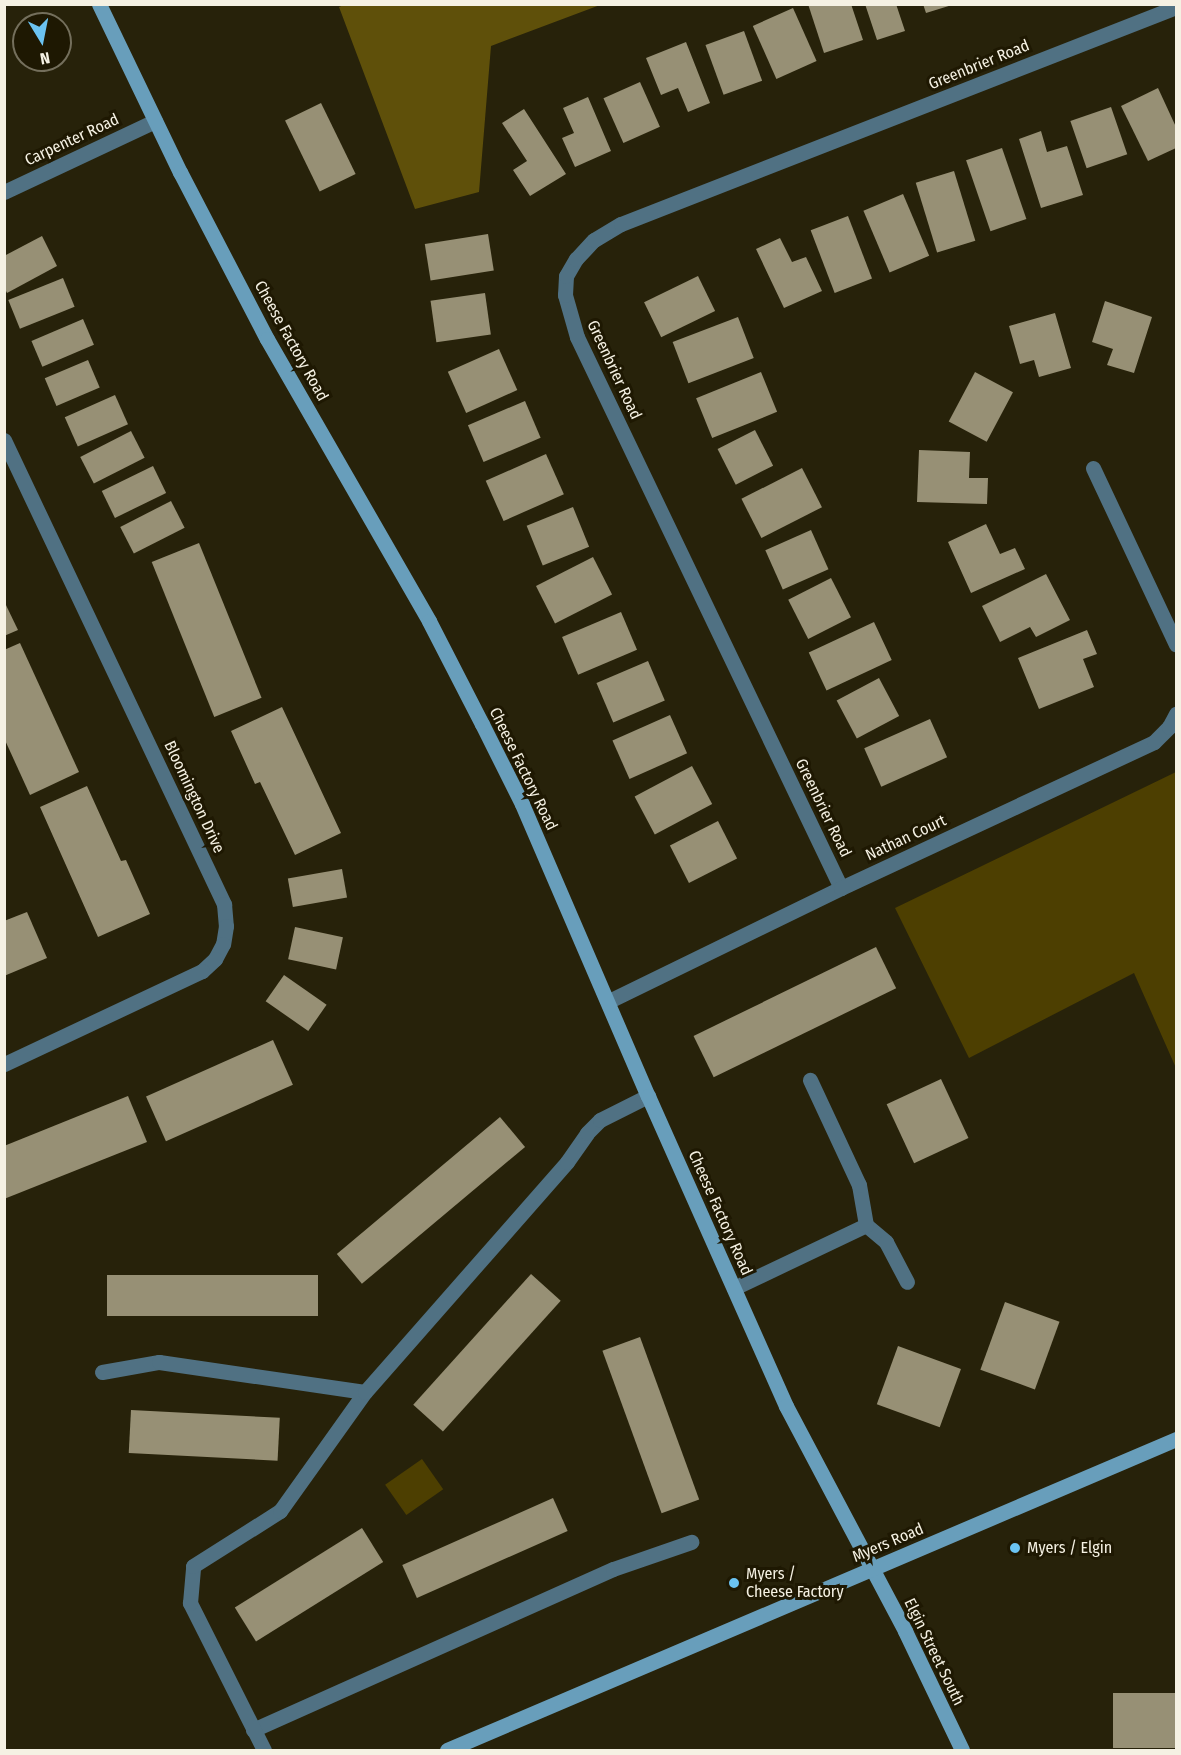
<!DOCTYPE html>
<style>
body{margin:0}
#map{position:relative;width:1181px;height:1755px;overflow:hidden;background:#27220a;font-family:"Fira Sans Condensed",sans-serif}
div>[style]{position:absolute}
.green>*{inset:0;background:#4d3f01;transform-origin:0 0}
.forest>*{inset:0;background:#5f500a}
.building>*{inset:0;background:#979075;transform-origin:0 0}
.lane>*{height:15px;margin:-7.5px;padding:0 7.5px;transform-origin:7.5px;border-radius:7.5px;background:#507183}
.street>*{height:15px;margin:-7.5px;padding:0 7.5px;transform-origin:7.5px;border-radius:7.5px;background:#507183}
.secondary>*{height:15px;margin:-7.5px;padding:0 7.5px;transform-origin:7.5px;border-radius:7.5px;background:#689ebb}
.dots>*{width:16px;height:16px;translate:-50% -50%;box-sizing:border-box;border:3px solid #1e1802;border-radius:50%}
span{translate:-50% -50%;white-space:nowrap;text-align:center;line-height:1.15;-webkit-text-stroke:6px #1e1802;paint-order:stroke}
.street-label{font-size:16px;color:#f5f1e3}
.poi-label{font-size:16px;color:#f5f1e3}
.left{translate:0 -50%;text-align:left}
.frame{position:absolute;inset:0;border:6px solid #f5f1e3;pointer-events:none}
.north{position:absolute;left:12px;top:12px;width:60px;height:60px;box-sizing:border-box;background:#1e1802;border:2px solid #746f5c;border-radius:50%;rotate:170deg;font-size:16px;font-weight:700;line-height:24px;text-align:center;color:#f5f1e3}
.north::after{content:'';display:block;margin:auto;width:21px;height:27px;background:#6bc3f2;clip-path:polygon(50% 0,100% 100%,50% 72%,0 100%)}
</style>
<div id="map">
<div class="green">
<div style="clip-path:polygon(1176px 772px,1176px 1068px,1134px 973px,969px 1058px,895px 908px)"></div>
<div style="left:422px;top:1459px;width:37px;height:45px;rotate:55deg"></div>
</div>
<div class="forest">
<div style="clip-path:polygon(346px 4px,600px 4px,600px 5px,491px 46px,479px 192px,415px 209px,339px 7px)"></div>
</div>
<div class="building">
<div style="clip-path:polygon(808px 4px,851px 4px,863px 40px,824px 53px)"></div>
<div style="clip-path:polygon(865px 4px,896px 4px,905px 31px,877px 40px)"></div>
<div style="clip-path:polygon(923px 4px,952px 4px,952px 5px,926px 13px)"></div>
<div style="left:793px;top:8px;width:58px;height:44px;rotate:66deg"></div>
<div style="left:744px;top:31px;width:53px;height:41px;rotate:70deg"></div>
<div style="clip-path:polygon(686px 42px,710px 103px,688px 112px,678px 88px,661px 95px,646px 58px)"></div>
<div style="left:640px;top:82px;width:49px;height:40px;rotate:66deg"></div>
<div style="clip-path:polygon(1158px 88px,1176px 127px,1176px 148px,1148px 161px,1121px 106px)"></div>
<div style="clip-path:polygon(588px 97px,611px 151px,575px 167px,562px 138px,574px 133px,563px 108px)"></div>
<div style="left:321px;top:103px;width:79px;height:40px;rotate:64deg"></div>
<div style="left:1111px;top:107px;width:50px;height:43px;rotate:71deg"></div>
<div style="clip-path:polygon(524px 109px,566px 174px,530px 196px,513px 170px,527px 161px,502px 123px)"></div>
<div style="clip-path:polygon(1041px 131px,1047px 152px,1067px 146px,1083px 195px,1041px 208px,1019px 139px)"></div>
<div style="left:1002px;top:148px;width:75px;height:38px;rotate:71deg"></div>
<div style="left:954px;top:171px;width:73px;height:40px;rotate:73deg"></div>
<div style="left:903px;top:194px;width:67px;height:43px;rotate:67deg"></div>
<div style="left:848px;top:216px;width:67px;height:40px;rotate:69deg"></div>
<div style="left:488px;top:234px;width:37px;height:64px;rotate:81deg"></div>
<div style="clip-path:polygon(42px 236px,57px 266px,7px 293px,4px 287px,4px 256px)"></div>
<div style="clip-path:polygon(780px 238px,792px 262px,806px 257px,822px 291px,784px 308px,756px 249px)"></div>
<div style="left:698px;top:276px;width:39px;height:60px;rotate:64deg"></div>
<div style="left:63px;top:278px;width:31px;height:59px;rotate:68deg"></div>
<div style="left:485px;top:293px;width:42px;height:55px;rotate:82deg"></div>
<div style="clip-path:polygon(1105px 301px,1152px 317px,1134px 373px,1107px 365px,1113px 349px,1092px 342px)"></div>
<div style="clip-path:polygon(1055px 313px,1071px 368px,1039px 377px,1034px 360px,1020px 364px,1009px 326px)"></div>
<div style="left:738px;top:317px;width:44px;height:70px;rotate:69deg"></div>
<div style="left:83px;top:319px;width:28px;height:56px;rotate:67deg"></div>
<div style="left:499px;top:349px;width:45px;height:56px;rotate:66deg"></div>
<div style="left:88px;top:360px;width:30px;height:47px;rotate:67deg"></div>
<div style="left:761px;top:372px;width:43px;height:70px;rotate:68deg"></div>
<div style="left:975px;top:372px;width:43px;height:56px;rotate:28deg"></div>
<div style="left:115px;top:395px;width:32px;height:55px;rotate:66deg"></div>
<div style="left:525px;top:401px;width:40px;height:62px;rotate:67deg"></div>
<div style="left:755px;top:430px;width:40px;height:42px;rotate:63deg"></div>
<div style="left:131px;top:431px;width:30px;height:57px;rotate:63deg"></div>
<div style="clip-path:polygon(919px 450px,970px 452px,969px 478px,988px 478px,987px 504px,917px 502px)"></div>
<div style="left:546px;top:454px;width:44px;height:66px;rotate:66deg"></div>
<div style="left:153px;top:466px;width:30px;height:57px;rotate:64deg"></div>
<div style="left:802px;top:468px;width:44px;height:68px;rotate:63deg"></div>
<div style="left:171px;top:501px;width:30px;height:57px;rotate:63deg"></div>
<div style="left:573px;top:507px;width:43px;height:50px;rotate:68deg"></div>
<div style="clip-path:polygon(986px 524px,1000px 554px,1015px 548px,1025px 569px,971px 593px,948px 542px)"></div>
<div style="left:811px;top:530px;width:43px;height:50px;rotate:66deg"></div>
<div style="left:199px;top:543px;width:167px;height:51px;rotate:68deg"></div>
<div style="left:593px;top:557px;width:42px;height:64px;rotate:63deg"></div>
<div style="clip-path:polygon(1046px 574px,1070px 620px,1036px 637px,1030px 627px,1000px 642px,982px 606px)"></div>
<div style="left:831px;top:578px;width:44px;height:48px;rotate:63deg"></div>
<div style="clip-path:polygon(4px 601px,18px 630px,4px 636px)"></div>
<div style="left:621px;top:612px;width:41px;height:64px;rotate:67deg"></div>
<div style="left:874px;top:622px;width:42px;height:72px;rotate:65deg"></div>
<div style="clip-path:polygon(1087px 630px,1097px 654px,1083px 659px,1094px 687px,1039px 709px,1018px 658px)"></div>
<div style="clip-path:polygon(20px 643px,79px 772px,30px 795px,4px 738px,4px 650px)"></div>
<div style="left:648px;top:661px;width:43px;height:56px;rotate:67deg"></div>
<div style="left:879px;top:678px;width:43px;height:48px;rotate:62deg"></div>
<div style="clip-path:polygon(282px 707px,341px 833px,295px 855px,260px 782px,255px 784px,231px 731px)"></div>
<div style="left:670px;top:715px;width:42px;height:63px;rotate:66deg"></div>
<div style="left:930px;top:719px;width:42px;height:72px;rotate:66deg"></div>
<div style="left:692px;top:766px;width:43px;height:65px;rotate:62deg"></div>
<div style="clip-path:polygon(87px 786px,121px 861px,126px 860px,150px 914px,98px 937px,40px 807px)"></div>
<div style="left:718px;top:821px;width:42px;height:54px;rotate:63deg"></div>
<div style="left:342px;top:869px;width:29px;height:55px;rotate:80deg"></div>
<div style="clip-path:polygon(27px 912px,47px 958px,4px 976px,4px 921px)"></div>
<div style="left:295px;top:927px;width:49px;height:33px;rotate:12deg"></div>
<div style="left:876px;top:947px;width:46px;height:203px;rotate:64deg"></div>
<div style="left:284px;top:975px;width:52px;height:32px;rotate:35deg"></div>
<div style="left:273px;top:1040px;width:49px;height:139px;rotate:66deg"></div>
<div style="left:941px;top:1079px;width:65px;height:60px;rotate:65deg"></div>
<div style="clip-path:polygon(128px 1096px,147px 1142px,4px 1199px,4px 1146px)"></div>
<div style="left:500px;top:1117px;width:39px;height:213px;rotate:50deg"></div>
<div style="left:531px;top:1274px;width:40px;height:176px;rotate:42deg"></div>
<div style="left:107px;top:1275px;width:211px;height:41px"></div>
<div style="left:1005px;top:1302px;width:58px;height:72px;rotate:20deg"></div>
<div style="left:640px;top:1337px;width:173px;height:40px;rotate:70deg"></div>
<div style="left:898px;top:1346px;width:67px;height:62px;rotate:20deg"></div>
<div style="left:131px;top:1410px;width:149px;height:43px;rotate:3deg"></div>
<div style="left:553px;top:1498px;width:36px;height:165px;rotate:66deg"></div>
<div style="left:362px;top:1528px;width:40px;height:150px;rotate:58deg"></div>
<div style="left:1176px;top:1693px;width:55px;height:63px;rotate:90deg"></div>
</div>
<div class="lane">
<div style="left:866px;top:1225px;width:26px;rotate:40deg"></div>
<div style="left:886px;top:1242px;width:45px;rotate:62.3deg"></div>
<div style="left:734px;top:1288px;width:146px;rotate:-25.5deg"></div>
<div style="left:866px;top:1225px;width:41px;rotate:-99.9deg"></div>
<div style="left:859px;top:1185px;width:116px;rotate:-115deg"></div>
</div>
<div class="street">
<div style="left:4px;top:192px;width:167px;rotate:-25.2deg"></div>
<div style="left:4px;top:440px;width:514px;rotate:64.63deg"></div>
<div style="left:224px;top:904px;width:22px;rotate:85deg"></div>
<div style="left:226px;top:926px;width:18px;rotate:99deg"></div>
<div style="left:223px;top:944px;width:17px;rotate:118deg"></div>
<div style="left:215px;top:959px;width:18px;rotate:137deg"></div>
<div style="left:202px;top:971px;width:219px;rotate:154.8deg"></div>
<div style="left:1093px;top:468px;width:195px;rotate:64.8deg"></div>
<div style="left:841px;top:888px;width:611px;rotate:-115.6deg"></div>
<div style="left:577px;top:337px;width:44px;rotate:-105.9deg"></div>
<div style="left:565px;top:295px;width:19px;rotate:-87deg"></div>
<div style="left:566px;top:276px;width:20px;rotate:-60deg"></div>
<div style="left:576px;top:259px;width:26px;rotate:-47deg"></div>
<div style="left:594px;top:240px;width:31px;rotate:-31deg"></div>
<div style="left:621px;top:224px;width:596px;rotate:-21.36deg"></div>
<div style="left:609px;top:1001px;width:258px;rotate:-26deg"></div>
<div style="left:841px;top:888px;width:345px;rotate:-25deg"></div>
<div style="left:1154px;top:742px;width:21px;rotate:-45deg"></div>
<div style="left:1169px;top:727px;width:15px;rotate:-62deg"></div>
<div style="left:102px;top:1372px;width:58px;rotate:-10deg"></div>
<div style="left:159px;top:1362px;width:208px;rotate:8.3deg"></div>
<div style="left:253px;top:1730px;width:394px;rotate:-24.1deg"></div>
<div style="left:613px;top:1569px;width:83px;rotate:-19.1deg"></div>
<div style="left:264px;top:1750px;width:165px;rotate:-116.7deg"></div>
<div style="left:190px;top:1603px;width:37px;rotate:-85deg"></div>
<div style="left:193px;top:1566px;width:103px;rotate:-32.3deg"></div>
<div style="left:280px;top:1511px;width:146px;rotate:-54.5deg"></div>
<div style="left:365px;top:1392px;width:306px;rotate:-48.7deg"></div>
<div style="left:567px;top:1162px;width:35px;rotate:-55deg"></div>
<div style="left:587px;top:1133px;width:18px;rotate:-45deg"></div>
<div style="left:600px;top:1120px;width:54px;rotate:-26.6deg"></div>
</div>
<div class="secondary">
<div style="left:99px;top:4px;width:187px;rotate:64.3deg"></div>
<div style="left:180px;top:172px;width:188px;rotate:62.5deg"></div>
<div style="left:267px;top:339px;width:325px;rotate:60.1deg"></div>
<div style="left:429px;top:621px;width:116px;rotate:62.8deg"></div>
<div style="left:482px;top:724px;width:89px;rotate:63.4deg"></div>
<div style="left:522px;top:804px;width:318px;rotate:66.7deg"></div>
<div style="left:648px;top:1096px;width:339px;rotate:66deg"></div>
<div style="left:786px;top:1406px;width:255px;rotate:62.1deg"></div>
<div style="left:905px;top:1631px;width:132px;rotate:64.4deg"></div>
<div style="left:447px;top:1750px;width:793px;rotate:-23.1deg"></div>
</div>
<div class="dots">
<div style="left:1015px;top:1548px;background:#6bc3f2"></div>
<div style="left:734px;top:1583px;background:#6bc3f2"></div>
</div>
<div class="street-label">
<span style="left:979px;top:65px;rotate:-22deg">Greenbrier Road</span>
<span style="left:72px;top:140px;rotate:-25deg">Carpenter Road</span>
<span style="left:291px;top:341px;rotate:61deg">Cheese Factory Road</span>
<span style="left:614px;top:370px;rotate:65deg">Greenbrier Road</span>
<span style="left:523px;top:769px;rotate:64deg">Cheese Factory Road</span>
<span style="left:194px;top:797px;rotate:65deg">Bloomington Drive</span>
<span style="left:823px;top:808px;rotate:64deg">Greenbrier Road</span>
<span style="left:906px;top:838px;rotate:-25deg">Nathan Court</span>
<span style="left:720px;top:1213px;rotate:66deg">Cheese Factory Road</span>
<span style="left:888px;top:1543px;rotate:-23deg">Myers Road</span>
<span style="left:934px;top:1652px;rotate:64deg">Elgin Street South</span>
</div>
<div class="poi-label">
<span class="left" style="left:1027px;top:1548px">Myers / Elgin</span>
<span class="left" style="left:746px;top:1583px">Myers /<br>Cheese Factory</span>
</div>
<div class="frame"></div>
<div class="north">N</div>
</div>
